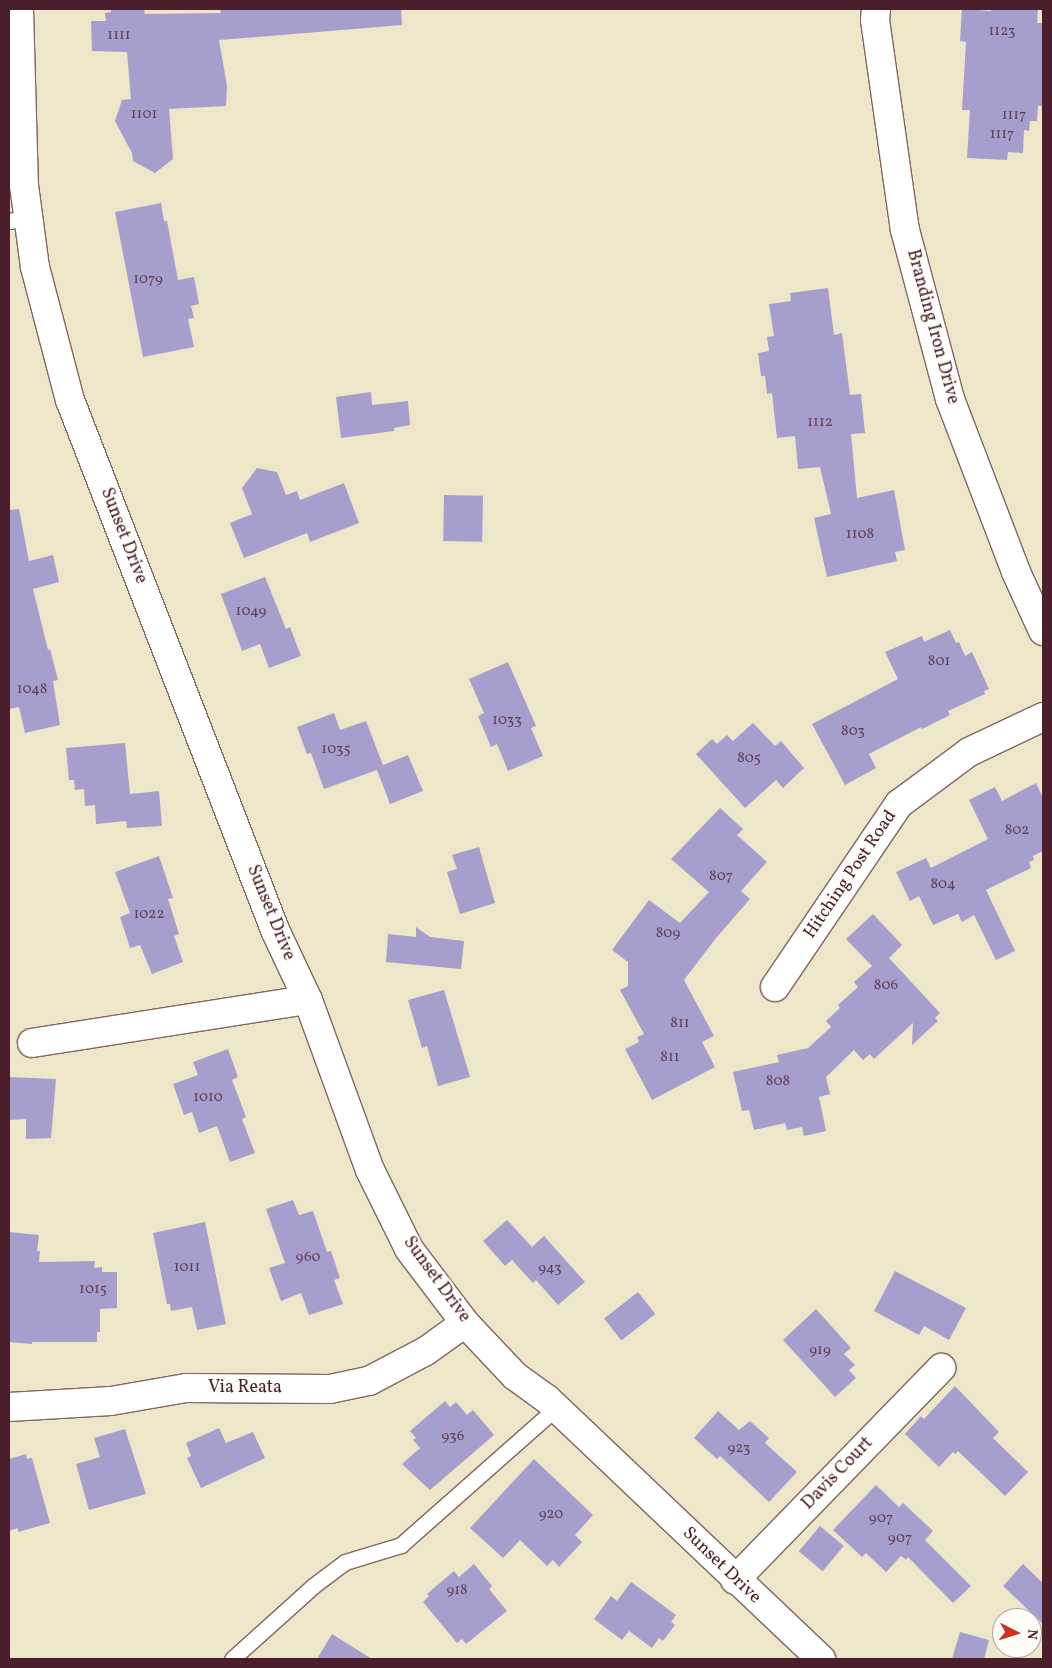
<!DOCTYPE html>
<style>
body{margin:0}
#map{position:relative;width:1052px;height:1668px;overflow:hidden;background:#ede6c9;font-family:Vollkorn,serif}
div>[style]{position:absolute}
.building>*{inset:0;background:#a69fce;transform-origin:0 0}
.roads{filter:drop-shadow(1px 0 #836562) drop-shadow(-1px 0 #836562) drop-shadow(0 1px #836562) drop-shadow(0 -1px #836562)}
.lane>*{height:15px;margin:-7.5px;padding:0 7.5px;transform-origin:7.5px;border-radius:7.5px;background:#fff}
.street>*{height:28px;margin:-14px;padding:0 14px;transform-origin:14px;border-radius:14px;background:#fff}
.secondary>*{height:28px;margin:-14px;padding:0 14px;transform-origin:14px;border-radius:14px;background:#fff}
span{translate:-50% -50%;white-space:nowrap;text-align:center;line-height:1.15;-webkit-text-stroke:4.5px #fdfcf7;paint-order:stroke}
.number-label{font-size:15px;color:#613f54}
.number-label span{-webkit-text-stroke-width:0}
.street-label{font-size:18px;color:#4a1f2b}
.frame{position:absolute;inset:0;border:10px solid #4a1f2b;pointer-events:none}
.north{position:absolute;left:992px;top:1608px;width:50px;height:50px;box-sizing:border-box;background:#fdfcf7;border:1px solid #b5a4a5;border-radius:50%;rotate:95deg;font-size:14px;font-weight:700;line-height:20px;text-align:center;color:#4a1f2b}
.north::after{content:'';display:block;margin:auto;width:18px;height:22px;background:#c8321e;clip-path:polygon(50% 0,100% 100%,50% 72%,0 100%)}
</style>
<div id="map">
<div class="building">
<div style="clip-path:polygon(111px 9px,144px 9px,145px 14px,221px 13px,220px 9px,401px 9px,402px 25px,219px 40px,227px 86px,226px 106px,169px 109px,173px 159px,155px 173px,133px 161px,132px 153px,115px 121px,122px 100px,131px 99px,127px 52px,92px 51px,91px 21px,106px 21px,105px 13px,111px 12px)"></div>
<div style="clip-path:polygon(962px 9px,991px 11px,991px 9px,1038px 9px,1037px 23px,1043px 23px,1043px 106px,1038px 106px,1037px 121px,1030px 121px,1029px 131px,1024px 130px,1023px 153px,1008px 152px,1007px 160px,967px 158px,970px 110px,962px 110px,966px 42px,960px 41px)"></div>
<div style="clip-path:polygon(161px 203px,164px 221px,167px 221px,178px 280px,194px 277px,199px 304px,191px 306px,194px 318px,188px 319px,194px 347px,143px 357px,115px 212px)"></div>
<div style="clip-path:polygon(828px 288px,834px 335px,842px 333px,850px 395px,861px 394px,865px 433px,851px 434px,857px 498px,894px 490px,905px 550px,895px 552px,897px 561px,827px 577px,814px 518px,831px 514px,820px 467px,798px 469px,795px 436px,777px 438px,772px 393px,767px 394px,765px 376px,761px 376px,758px 353px,769px 351px,767px 337px,774px 336px,769px 304px,791px 301px,790px 293px)"></div>
<div style="clip-path:polygon(371px 392px,372px 405px,408px 401px,410px 425px,394px 428px,394px 431px,341px 438px,336px 397px)"></div>
<div style="clip-path:polygon(257px 468px,277px 472px,286px 495px,297px 491px,300px 500px,344px 483px,359px 523px,310px 542px,307px 533px,244px 558px,230px 523px,252px 514px,242px 488px)"></div>
<div style="left:444px;top:495px;width:39px;height:46px;rotate:1deg"></div>
<div style="clip-path:polygon(19px 509px,29px 561px,53px 555px,59px 582px,33px 589px,48px 650px,50px 649px,58px 680px,53px 681px,60px 725px,25px 733px,19px 707px,9px 709px,9px 510px)"></div>
<div style="clip-path:polygon(265px 577px,286px 629px,290px 627px,301px 656px,269px 668px,260px 644px,242px 651px,221px 594px)"></div>
<div style="clip-path:polygon(950px 630px,956px 643px,959px 642px,965px 656px,972px 652px,989px 689px,984px 691px,985px 694px,948px 711px,950px 715px,922px 729px,921px 727px,869px 754px,876px 768px,845px 785px,812px 724px,898px 679px,885px 652px,922px 636px,924px 642px)"></div>
<div style="clip-path:polygon(508px 662px,536px 726px,531px 728px,543px 756px,508px 771px,497px 744px,491px 747px,478px 716px,484px 713px,469px 679px)"></div>
<div style="clip-path:polygon(334px 713px,340px 730px,366px 721px,383px 765px,408px 755px,423px 791px,390px 804px,377px 770px,324px 789px,311px 753px,307px 754px,297px 727px)"></div>
<div style="clip-path:polygon(753px 723px,775px 746px,781px 741px,804px 768px,783px 788px,776px 780px,745px 808px,696px 754px,712px 739px,717px 744px,727px 735px,733px 741px)"></div>
<div style="clip-path:polygon(125px 743px,130px 794px,159px 791px,162px 826px,127px 828px,126px 821px,96px 824px,95px 805px,85px 806px,84px 789px,75px 790px,74px 780px,69px 780px,66px 748px)"></div>
<div style="clip-path:polygon(1036px 783px,1043px 798px,1043px 851px,1033px 856px,1034px 860px,1029px 862px,1031px 868px,986px 890px,1015px 951px,996px 960px,974px 915px,962px 922px,958px 914px,933px 925px,919px 896px,910px 901px,896px 872px,926px 858px,931px 868px,988px 839px,969px 800px,995px 787px,1002px 801px)"></div>
<div style="clip-path:polygon(720px 808px,743px 829px,737px 835px,767px 862px,741px 891px,750px 899px,716px 938px,684px 980px,714px 1036px,702px 1042px,715px 1067px,652px 1100px,625px 1049px,639px 1042px,637px 1037px,644px 1034px,620px 990px,628px 986px,628px 962px,612px 950px,649px 900px,680px 923px,709px 892px,671px 859px)"></div>
<div style="clip-path:polygon(479px 847px,495px 903px,460px 914px,447px 872px,457px 869px,452px 855px)"></div>
<div style="clip-path:polygon(159px 856px,173px 898px,168px 899px,179px 934px,174px 936px,183px 962px,152px 974px,140px 945px,130px 948px,120px 917px,130px 913px,115px 872px)"></div>
<div style="clip-path:polygon(873px 914px,902px 945px,889px 958px,940px 1013px,935px 1018px,938px 1021px,912px 1045px,913px 1023px,874px 1059px,870px 1054px,863px 1060px,854px 1050px,826px 1077px,830px 1094px,819px 1097px,826px 1131px,804px 1136px,802px 1127px,787px 1130px,785px 1123px,754px 1130px,749px 1110px,742px 1111px,733px 1072px,779px 1062px,777px 1055px,808px 1048px,831px 1027px,826px 1021px,840px 1008px,838px 1005px,858px 987px,854px 982px,872px 966px,846px 939px)"></div>
<div style="clip-path:polygon(416px 927px,430px 937px,464px 941px,461px 969px,386px 962px,388px 934px,416px 937px)"></div>
<div style="clip-path:polygon(444px 990px,470px 1077px,438px 1086px,427px 1046px,422px 1048px,408px 1000px)"></div>
<div style="clip-path:polygon(228px 1049px,238px 1077px,232px 1080px,246px 1117px,242px 1119px,255px 1153px,230px 1162px,217px 1126px,199px 1133px,192px 1112px,184px 1115px,173px 1084px,198px 1075px,193px 1062px)"></div>
<div style="clip-path:polygon(9px 1077px,56px 1079px,51px 1138px,26px 1139px,26px 1119px,9px 1120px)"></div>
<div style="clip-path:polygon(293px 1200px,299px 1215px,313px 1211px,327px 1252px,331px 1251px,340px 1278px,334px 1280px,343px 1304px,309px 1315px,301px 1293px,281px 1301px,269px 1268px,285px 1263px,266px 1209px)"></div>
<div style="clip-path:polygon(507px 1220px,532px 1247px,544px 1236px,585px 1282px,558px 1305px,536px 1280px,533px 1283px,512px 1260px,505px 1266px,483px 1241px)"></div>
<div style="clip-path:polygon(205px 1222px,226px 1324px,197px 1330px,192px 1307px,171px 1311px,170px 1304px,167px 1304px,153px 1233px)"></div>
<div style="clip-path:polygon(9px 1232px,39px 1235px,37px 1251px,40px 1251px,39px 1262px,95px 1261px,94px 1268px,102px 1267px,102px 1272px,117px 1272px,117px 1308px,100px 1309px,100px 1332px,97px 1332px,97px 1342px,32px 1342px,32px 1344px,9px 1342px)"></div>
<div style="clip-path:polygon(895px 1271px,966px 1308px,949px 1340px,924px 1326px,919px 1335px,874px 1311px)"></div>
<div style="left:638px;top:1292px;width:28px;height:43px;rotate:52deg"></div>
<div style="clip-path:polygon(816px 1309px,851px 1348px,844px 1354px,855px 1365px,849px 1370px,856px 1378px,835px 1397px,783px 1340px)"></div>
<div style="clip-path:polygon(955px 1386px,999px 1432px,993px 1438px,1028px 1472px,1005px 1496px,958px 1451px,955px 1454px,953px 1452px,939px 1467px,905px 1434px,921px 1416px,924px 1419px)"></div>
<div style="clip-path:polygon(445px 1401px,450px 1407px,456px 1402px,467px 1415px,473px 1410px,494px 1435px,430px 1490px,402px 1464px,420px 1448px,413px 1440px,416px 1438px,410px 1431px)"></div>
<div style="clip-path:polygon(718px 1411px,739px 1430px,750px 1421px,769px 1438px,765px 1443px,797px 1472px,769px 1502px,720px 1456px,717px 1459px,694px 1438px)"></div>
<div style="clip-path:polygon(219px 1428px,226px 1443px,253px 1432px,265px 1458px,201px 1488px,187px 1458px,191px 1456px,186px 1443px)"></div>
<div style="clip-path:polygon(125px 1429px,146px 1494px,89px 1510px,76px 1464px,100px 1457px,94px 1438px)"></div>
<div style="clip-path:polygon(26px 1454px,27px 1459px,32px 1458px,50px 1523px,18px 1532px,18px 1528px,9px 1531px,9px 1459px)"></div>
<div style="clip-path:polygon(534px 1459px,593px 1515px,575px 1535px,582px 1542px,559px 1567px,553px 1560px,547px 1566px,520px 1540px,503px 1558px,470px 1528px)"></div>
<div style="clip-path:polygon(876px 1485px,899px 1507px,903px 1503px,933px 1531px,925px 1540px,971px 1586px,953px 1603px,908px 1557px,906px 1560px,901px 1556px,886px 1572px,866px 1553px,862px 1557px,833px 1530px)"></div>
<div style="left:820px;top:1526px;width:31px;height:33px;rotate:40deg"></div>
<div style="clip-path:polygon(474px 1564px,492px 1586px,489px 1589px,507px 1611px,466px 1644px,462px 1639px,457px 1643px,423px 1602px,429px 1596px,427px 1594px,454px 1571px,459px 1577px)"></div>
<div style="clip-path:polygon(1023px 1564px,1043px 1583px,1043px 1624px,1003px 1586px)"></div>
<div style="clip-path:polygon(631px 1582px,676px 1615px,671px 1622px,675px 1625px,663px 1641px,659px 1638px,652px 1648px,629px 1631px,622px 1640px,594px 1619px,611px 1596px,617px 1601px)"></div>
<div style="clip-path:polygon(960px 1632px,989px 1640px,984px 1659px,952px 1659px)"></div>
<div style="clip-path:polygon(332px 1634px,372px 1659px,317px 1659px)"></div>
</div>
<div class="roads">
<div class="lane">
<div style="left:9px;top:221px;width:19px;rotate:-9deg"></div>
<div style="left:232px;top:1659px;width:109px;rotate:-42deg"></div>
<div style="left:313px;top:1586px;width:40px;rotate:-37deg"></div>
<div style="left:345px;top:1562px;width:59px;rotate:-16.9deg"></div>
<div style="left:401px;top:1545px;width:207px;rotate:-41.5deg"></div>
</div>
<div class="street">
<div style="left:876px;top:9px;width:11px;rotate:95deg"></div>
<div style="left:875px;top:20px;width:212px;rotate:81.9deg"></div>
<div style="left:905px;top:230px;width:175px;rotate:75.1deg"></div>
<div style="left:950px;top:399px;width:185px;rotate:69.1deg"></div>
<div style="left:1016px;top:572px;width:65px;rotate:65.4deg"></div>
<div style="left:775px;top:987px;width:221px;rotate:-55.9deg"></div>
<div style="left:899px;top:804px;width:87px;rotate:-36.6deg"></div>
<div style="left:969px;top:752px;width:82px;rotate:-25.3deg"></div>
<div style="left:32px;top:1043px;width:279px;rotate:-8.9deg"></div>
<div style="left:9px;top:1407px;width:102px;rotate:-3.4deg"></div>
<div style="left:111px;top:1401px;width:76px;rotate:-9.8deg"></div>
<div style="left:186px;top:1388px;width:144px;rotate:0.4deg"></div>
<div style="left:330px;top:1389px;width:40px;rotate:-12deg"></div>
<div style="left:369px;top:1381px;width:64px;rotate:-27.8deg"></div>
<div style="left:426px;top:1351px;width:48px;rotate:-35.7deg"></div>
<div style="left:735px;top:1580px;width:296px;rotate:-45.8deg"></div>
</div>
<div class="secondary">
<div style="left:19px;top:9px;width:176px;rotate:88.4deg"></div>
<div style="left:24px;top:185px;width:83px;rotate:82.4deg"></div>
<div style="left:35px;top:267px;width:138px;rotate:75.3deg"></div>
<div style="left:70px;top:400px;width:568px;rotate:68.85deg"></div>
<div style="left:275px;top:930px;width:77px;rotate:64.8deg"></div>
<div style="left:308px;top:1000px;width:181px;rotate:70deg"></div>
<div style="left:370px;top:1170px;width:88px;rotate:63.7deg"></div>
<div style="left:409px;top:1249px;width:93px;rotate:52.9deg"></div>
<div style="left:465px;top:1323px;width:73px;rotate:46.7deg"></div>
<div style="left:515px;top:1376px;width:39px;rotate:36deg"></div>
<div style="left:547px;top:1399px;width:378px;rotate:43.5deg"></div>
</div>
</div>
<div class="number-label">
<span style="left:1002px;top:32px">1123</span>
<span style="left:119px;top:36px">1111</span>
<span style="left:144px;top:115px">1101</span>
<span style="left:1014px;top:116px">1117</span>
<span style="left:1002px;top:135px">1117</span>
<span style="left:148px;top:280px">1079</span>
<span style="left:820px;top:423px">1112</span>
<span style="left:860px;top:535px">1108</span>
<span style="left:251px;top:612px">1049</span>
<span style="left:939px;top:662px">801</span>
<span style="left:32px;top:690px">1048</span>
<span style="left:507px;top:721px">1033</span>
<span style="left:853px;top:732px">803</span>
<span style="left:336px;top:750px">1035</span>
<span style="left:749px;top:759px">805</span>
<span style="left:1017px;top:831px">802</span>
<span style="left:721px;top:877px">807</span>
<span style="left:943px;top:885px">804</span>
<span style="left:149px;top:915px">1022</span>
<span style="left:668px;top:934px">809</span>
<span style="left:886px;top:986px">806</span>
<span style="left:680px;top:1024px">811</span>
<span style="left:670px;top:1058px">811</span>
<span style="left:778px;top:1082px">808</span>
<span style="left:208px;top:1098px">1010</span>
<span style="left:308px;top:1258px">960</span>
<span style="left:187px;top:1268px">1011</span>
<span style="left:550px;top:1269px">943</span>
<span style="left:93px;top:1290px">1015</span>
<span style="left:820px;top:1351px">919</span>
<span style="left:453px;top:1437px">936</span>
<span style="left:739px;top:1449px">923</span>
<span style="left:551px;top:1515px">920</span>
<span style="left:881px;top:1519px">907</span>
<span style="left:900px;top:1539px">907</span>
<span style="left:457px;top:1591px">918</span>
</div>
<div class="street-label">
<span style="left:932px;top:327px;rotate:75deg">Branding Iron Drive</span>
<span style="left:123px;top:536px;rotate:69deg">Sunset Drive</span>
<span style="left:851px;top:875px;rotate:-56deg">Hitching Post Road</span>
<span style="left:270px;top:913px;rotate:68deg">Sunset Drive</span>
<span style="left:436px;top:1280px;rotate:54deg">Sunset Drive</span>
<span style="left:245px;top:1388px">Via Reata</span>
<span style="left:838px;top:1474px;rotate:-46deg">Davis Court</span>
<span style="left:721px;top:1566px;rotate:44deg">Sunset Drive</span>
</div>
<div class="frame"></div>
<div class="north">N</div>
</div>
